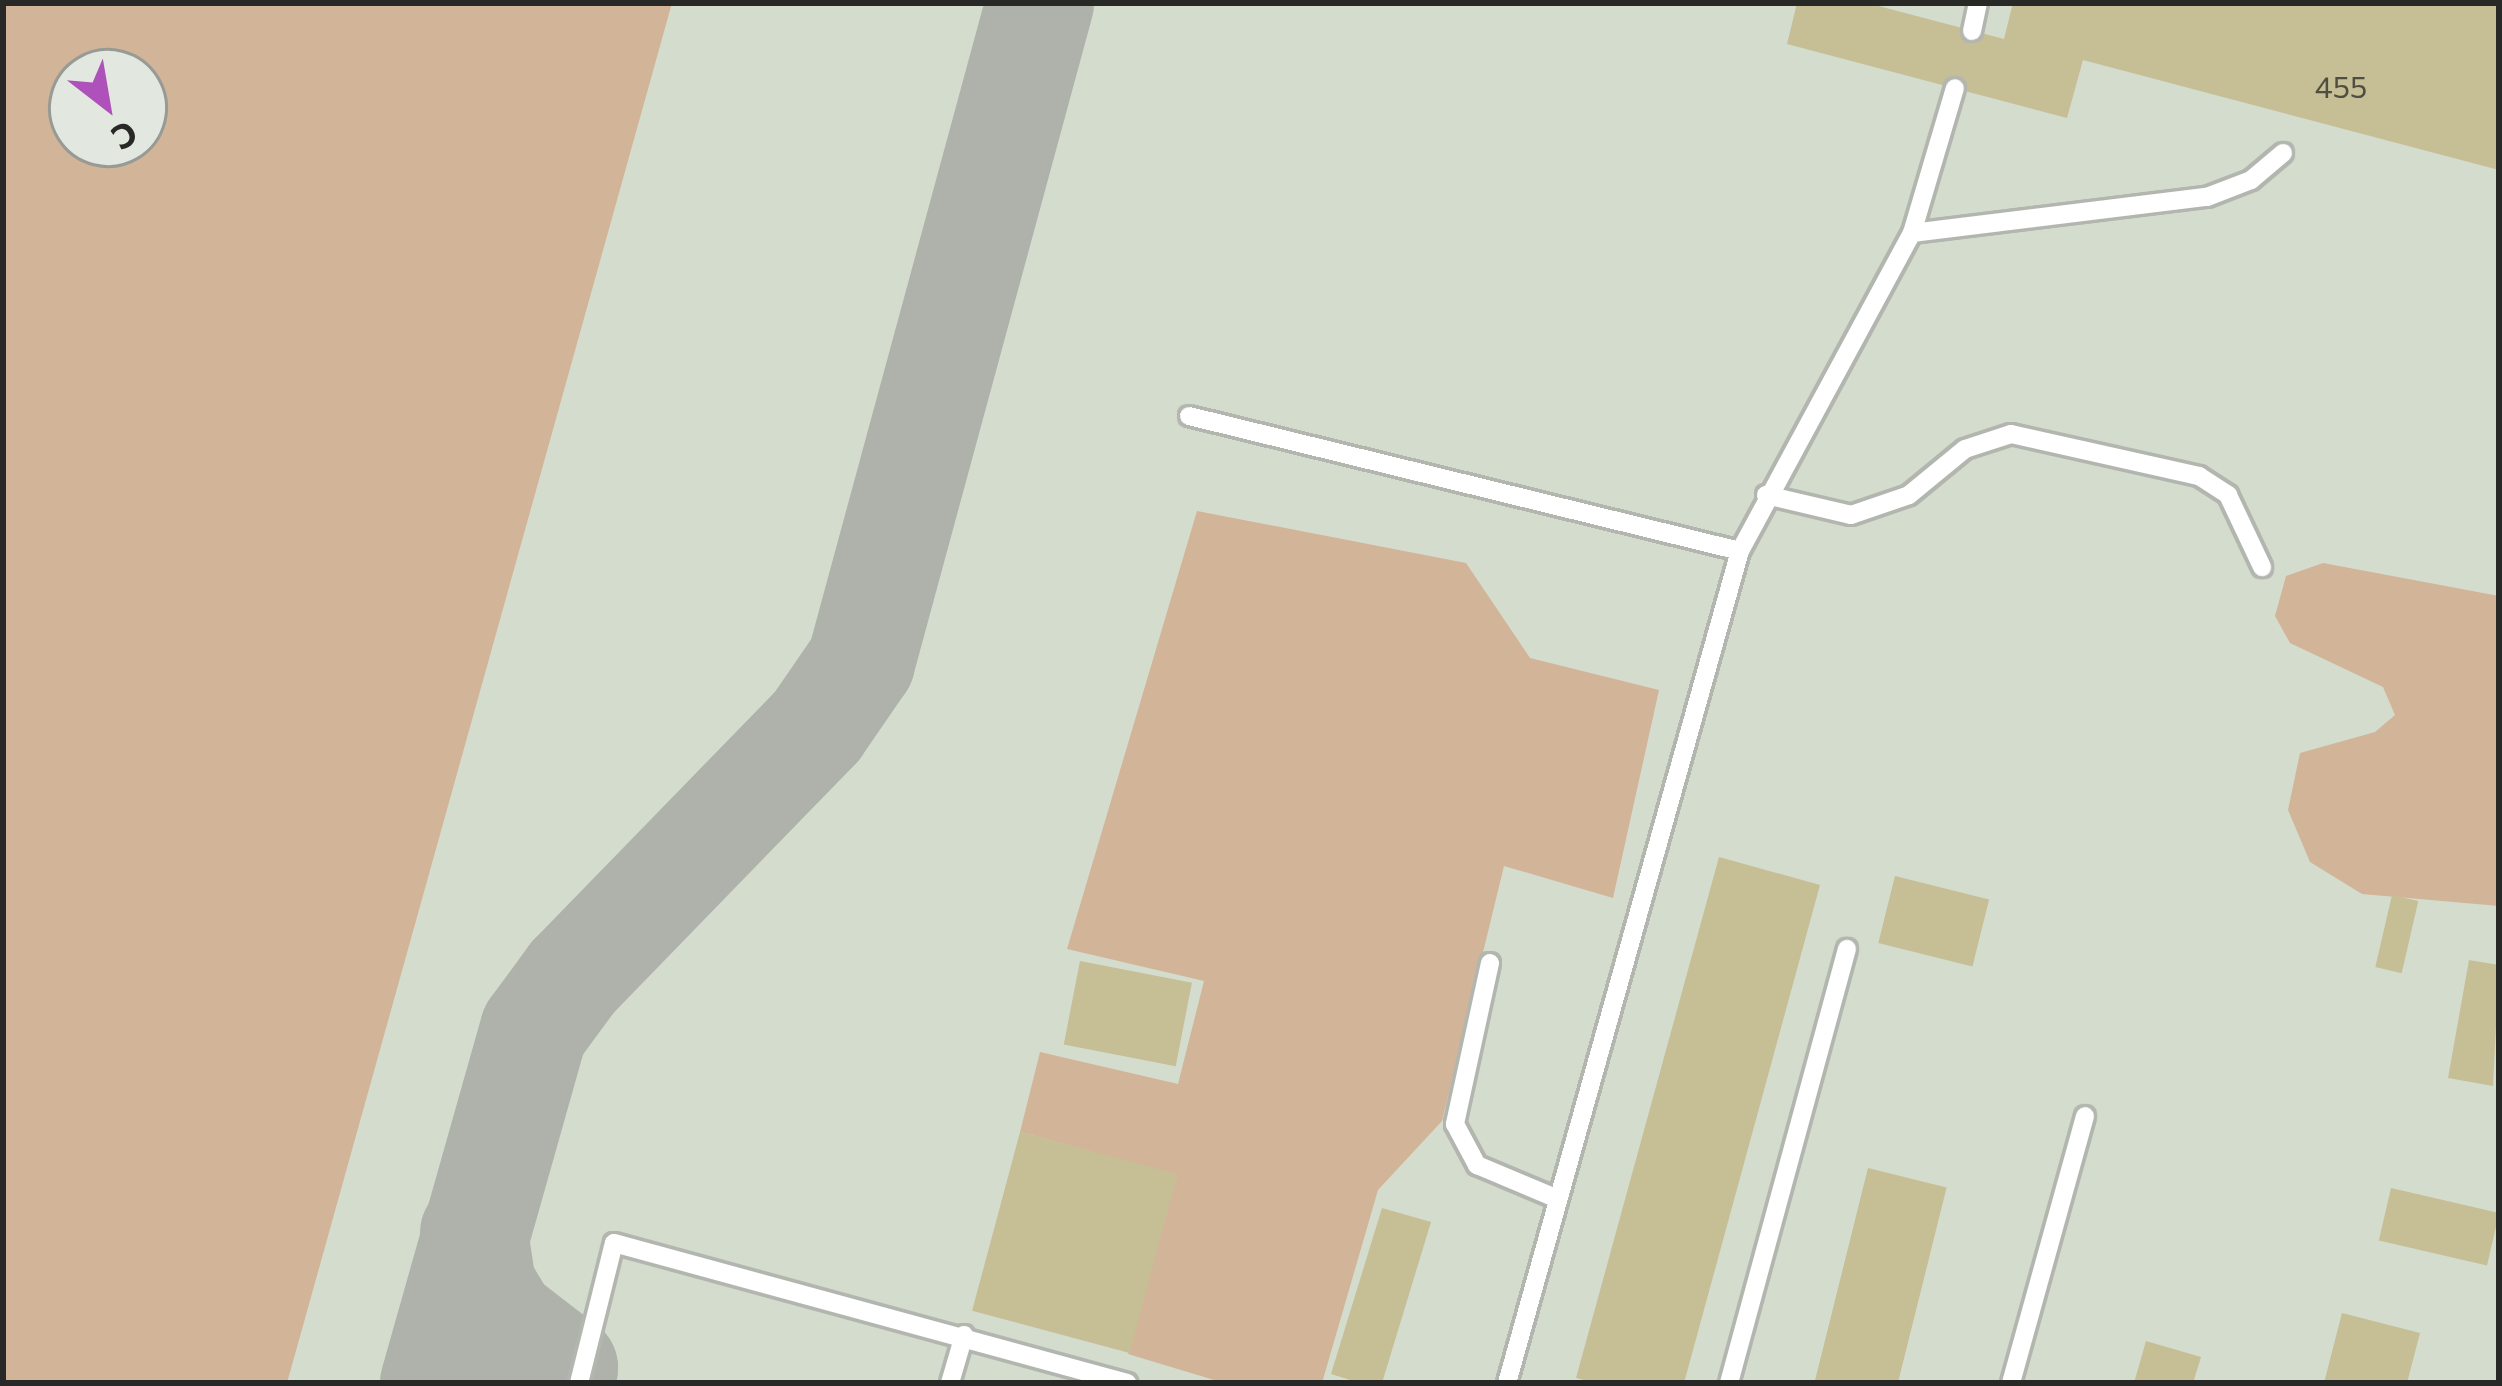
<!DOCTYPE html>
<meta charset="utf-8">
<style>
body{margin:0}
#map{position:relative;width:2502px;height:1386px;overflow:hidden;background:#e2e7df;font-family:Commissioner,sans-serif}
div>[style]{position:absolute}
.built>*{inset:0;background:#d4dcce}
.green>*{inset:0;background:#d2b498}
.taxiway>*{height:108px;margin:-54px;padding:0 54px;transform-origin:54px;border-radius:54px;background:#aeb2ab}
.building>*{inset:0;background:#c6be95;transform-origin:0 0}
.roads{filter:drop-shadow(3px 0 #b2b6af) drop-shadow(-3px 0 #b2b6af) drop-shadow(0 3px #b2b6af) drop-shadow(0 -3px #b2b6af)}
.lane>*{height:18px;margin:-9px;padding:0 9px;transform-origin:9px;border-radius:9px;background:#fff}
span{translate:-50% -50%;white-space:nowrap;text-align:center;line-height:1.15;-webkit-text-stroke:12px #e2e7df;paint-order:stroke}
.number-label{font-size:30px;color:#504e42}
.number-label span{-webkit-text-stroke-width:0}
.frame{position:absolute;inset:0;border:6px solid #282926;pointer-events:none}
.north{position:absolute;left:48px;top:48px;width:120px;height:120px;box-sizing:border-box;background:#e2e7df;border:3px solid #989b95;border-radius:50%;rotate:149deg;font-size:33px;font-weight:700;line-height:48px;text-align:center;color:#282926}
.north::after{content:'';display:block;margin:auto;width:42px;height:54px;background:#ae51ba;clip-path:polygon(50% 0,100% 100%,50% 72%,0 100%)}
</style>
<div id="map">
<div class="built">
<div style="clip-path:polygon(evenodd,3px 3px,2499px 3px,2499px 1383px,3px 1383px,3px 3px,72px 72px,144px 72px,144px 144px,72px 144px,72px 72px)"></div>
</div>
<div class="green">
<div style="clip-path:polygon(evenodd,3px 3px,672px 3px,287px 1383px,3px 1383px,3px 3px,72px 72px,144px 72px,144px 144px,72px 144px,72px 72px)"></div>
<div style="clip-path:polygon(1197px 511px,1466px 563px,1530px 658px,1659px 690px,1613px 898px,1504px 866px,1442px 1121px,1378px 1190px,1322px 1383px,1224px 1383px,1128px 1354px,1177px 1175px,1020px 1132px,1040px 1052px,1178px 1084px,1204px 981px,1067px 949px)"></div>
<div style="clip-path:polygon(2323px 563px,2499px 596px,2499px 906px,2362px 894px,2310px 862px,2288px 810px,2300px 753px,2375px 732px,2395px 715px,2383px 687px,2290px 643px,2275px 616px,2286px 576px)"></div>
</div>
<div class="taxiway">
<div style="left:474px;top:1233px;width:54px;rotate:81.4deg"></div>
<div style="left:482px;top:1286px;width:41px;rotate:59deg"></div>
<div style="left:503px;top:1321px;width:77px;rotate:37.6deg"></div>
<div style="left:564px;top:1368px;width:57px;rotate:180deg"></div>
<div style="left:507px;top:1368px;width:35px;rotate:155deg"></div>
<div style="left:434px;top:1383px;width:367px;rotate:-74.2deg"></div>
<div style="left:534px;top:1030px;width:66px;rotate:-53.7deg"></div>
<div style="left:573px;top:977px;width:350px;rotate:-45.8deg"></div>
<div style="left:817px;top:726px;width:78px;rotate:-55.5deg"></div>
<div style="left:861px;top:662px;width:683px;rotate:-74.8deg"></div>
</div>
<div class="building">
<div style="clip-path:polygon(1797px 3px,1867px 3px,2004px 39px,2013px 3px,2499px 3px,2499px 170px,2083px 60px,2067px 118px,1787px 44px)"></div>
<div style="clip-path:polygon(1719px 857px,1820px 885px,1684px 1383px,1596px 1383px,1576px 1378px)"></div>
<div style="left:1895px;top:876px;width:97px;height:69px;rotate:14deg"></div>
<div style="left:2392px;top:895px;width:27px;height:74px;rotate:13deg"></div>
<div style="clip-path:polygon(2469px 960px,2499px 965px,2493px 1086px,2448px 1078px)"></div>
<div style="left:1080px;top:961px;width:114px;height:85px;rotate:11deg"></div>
<div style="left:1020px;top:1132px;width:163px;height:185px;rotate:15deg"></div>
<div style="left:1868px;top:1168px;width:81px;height:222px;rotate:14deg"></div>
<div style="left:2391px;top:1188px;width:111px;height:54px;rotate:13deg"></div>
<div style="clip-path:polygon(1382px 1208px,1431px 1222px,1382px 1383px,1360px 1383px,1331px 1374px)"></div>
<div style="clip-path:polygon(2342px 1313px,2420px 1333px,2407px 1383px,2324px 1383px)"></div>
<div style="clip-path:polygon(2146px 1341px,2201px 1357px,2193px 1383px,2134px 1383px)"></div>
</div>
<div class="roads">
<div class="lane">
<div style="left:1972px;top:31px;width:29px;rotate:-78deg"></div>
<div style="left:1912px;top:233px;width:297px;rotate:-7deg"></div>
<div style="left:2207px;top:197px;width:47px;rotate:-21.1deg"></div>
<div style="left:2251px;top:180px;width:42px;rotate:-40.2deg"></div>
<div style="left:1189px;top:416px;width:567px;rotate:13.77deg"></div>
<div style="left:1740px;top:551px;width:362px;rotate:-61.6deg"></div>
<div style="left:1912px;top:233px;width:151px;rotate:-73.5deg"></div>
<div style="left:1766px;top:495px;width:87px;rotate:13.2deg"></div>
<div style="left:1851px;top:515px;width:61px;rotate:-19deg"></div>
<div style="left:1909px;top:495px;width:72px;rotate:-39.4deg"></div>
<div style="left:1965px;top:449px;width:48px;rotate:-18.1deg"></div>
<div style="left:2011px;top:434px;width:193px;rotate:12.6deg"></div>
<div style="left:2199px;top:476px;width:35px;rotate:33deg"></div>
<div style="left:2228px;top:495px;width:80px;rotate:64.7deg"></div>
<div style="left:1490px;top:963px;width:165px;rotate:102.3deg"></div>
<div style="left:1455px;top:1124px;width:47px;rotate:61.8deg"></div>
<div style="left:1477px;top:1165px;width:88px;rotate:22.8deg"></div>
<div style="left:579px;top:1383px;width:144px;rotate:-76deg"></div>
<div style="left:614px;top:1243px;width:532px;rotate:15.26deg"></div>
<div style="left:950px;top:1383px;width:50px;rotate:-73.7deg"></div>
<div style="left:1507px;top:1383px;width:864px;rotate:-74.36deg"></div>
<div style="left:1729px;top:1383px;width:450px;rotate:-74.8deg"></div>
<div style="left:2011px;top:1383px;width:277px;rotate:-74.5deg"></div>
</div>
</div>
<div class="number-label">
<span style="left:2341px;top:86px">455</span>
</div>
<div class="frame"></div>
<div class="north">С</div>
</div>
